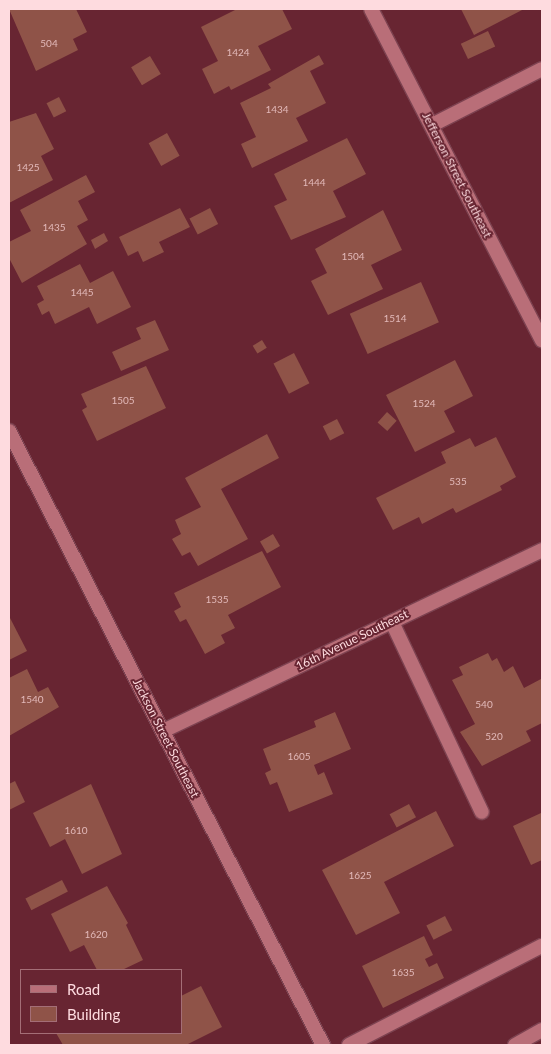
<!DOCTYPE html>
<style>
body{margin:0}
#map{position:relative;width:551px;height:1054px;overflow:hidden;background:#682532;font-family:Lato,sans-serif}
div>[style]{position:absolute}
.building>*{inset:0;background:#8f5348;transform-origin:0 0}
.roads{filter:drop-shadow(1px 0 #7c4250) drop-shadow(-1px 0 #7c4250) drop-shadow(0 1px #7c4250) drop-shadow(0 -1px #7c4250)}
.service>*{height:14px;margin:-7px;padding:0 7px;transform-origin:7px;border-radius:7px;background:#b96e78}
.minor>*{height:14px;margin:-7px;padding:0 7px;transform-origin:7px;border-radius:7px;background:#b96e78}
span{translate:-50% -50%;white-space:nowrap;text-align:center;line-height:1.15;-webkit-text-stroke:4px #682532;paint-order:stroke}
.number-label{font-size:10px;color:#e2b9b9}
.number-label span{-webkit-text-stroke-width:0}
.street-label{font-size:12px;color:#fedbdf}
.frame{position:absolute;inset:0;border:10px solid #fedbdf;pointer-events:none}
.legend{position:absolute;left:20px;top:969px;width:162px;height:65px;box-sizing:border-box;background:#682532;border:1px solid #a46e77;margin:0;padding:6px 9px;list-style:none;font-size:15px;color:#fedbdf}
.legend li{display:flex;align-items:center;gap:10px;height:25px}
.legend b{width:25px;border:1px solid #a46e77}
</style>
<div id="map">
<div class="building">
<div style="clip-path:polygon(9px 9px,76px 9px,87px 32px,73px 39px,78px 50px,36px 71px)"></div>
<div style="clip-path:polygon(237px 9px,282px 9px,292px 29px,258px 46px,271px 70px,231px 90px,229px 86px,214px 94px,202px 69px,218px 61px,201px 27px)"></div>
<div style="clip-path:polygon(461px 9px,524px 9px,474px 35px)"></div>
<div style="left:488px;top:31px;width:17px;height:30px;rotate:65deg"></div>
<div style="clip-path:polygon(319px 55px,324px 64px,310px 71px,326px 103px,296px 118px,308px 141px,252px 168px,241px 144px,256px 137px,240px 103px,271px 88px,268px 84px)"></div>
<div style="left:150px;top:56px;width:21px;height:22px;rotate:59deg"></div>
<div style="left:59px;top:97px;width:16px;height:14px;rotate:63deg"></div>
<div style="clip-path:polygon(36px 113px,54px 149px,41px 156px,53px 180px,9px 203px,9px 122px)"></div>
<div style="left:167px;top:133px;width:26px;height:21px;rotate:61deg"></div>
<div style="clip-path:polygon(347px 138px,366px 174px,333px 191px,346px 217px,291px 240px,274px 206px,287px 200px,274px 174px)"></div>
<div style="clip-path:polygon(86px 175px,95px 192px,78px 201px,88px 220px,77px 226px,87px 244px,22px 283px,9px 258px,9px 242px,31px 231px,20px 210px)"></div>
<div style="clip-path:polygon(180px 208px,190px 227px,159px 242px,164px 252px,143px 262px,138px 251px,128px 256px,119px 237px)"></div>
<div style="left:210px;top:208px;width:18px;height:23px;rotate:63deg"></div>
<div style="clip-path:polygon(383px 210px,402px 250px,371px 265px,383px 289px,328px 315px,311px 281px,327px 273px,315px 249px)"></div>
<div style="clip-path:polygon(104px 233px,108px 241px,95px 249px,91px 240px)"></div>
<div style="clip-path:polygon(80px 264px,90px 283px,113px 271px,131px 307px,97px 324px,89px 307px,55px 324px,49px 311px,42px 315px,37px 304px,44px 300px,37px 286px)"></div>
<div style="left:421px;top:282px;width:44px;height:78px;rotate:66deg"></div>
<div style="clip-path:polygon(155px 320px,169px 350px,121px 371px,112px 352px,141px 339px,136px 328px)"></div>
<div style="left:262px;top:340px;width:9px;height:11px;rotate:58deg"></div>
<div style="left:294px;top:353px;width:34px;height:23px;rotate:63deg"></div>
<div style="clip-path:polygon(455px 360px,473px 396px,444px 411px,455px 432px,415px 452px,386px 395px)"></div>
<div style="clip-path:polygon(146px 366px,166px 408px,97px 441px,82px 410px,87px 407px,81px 394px)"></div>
<div style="left:387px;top:412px;width:13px;height:14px;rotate:42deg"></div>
<div style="left:337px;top:419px;width:16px;height:16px;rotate:63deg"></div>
<div style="clip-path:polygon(267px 434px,279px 458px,221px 489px,248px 539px,198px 566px,190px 552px,182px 556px,172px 539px,181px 534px,175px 520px,201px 507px,185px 478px)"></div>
<div style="clip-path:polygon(496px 437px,516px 477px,500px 486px,502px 490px,456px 513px,453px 508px,422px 524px,419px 517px,393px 530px,376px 498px,446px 463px,441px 452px,470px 438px,475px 447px)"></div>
<div style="left:273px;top:534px;width:14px;height:15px;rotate:60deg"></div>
<div style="clip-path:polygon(262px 551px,281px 587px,228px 615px,235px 628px,221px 635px,225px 643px,205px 654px,186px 619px,180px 622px,174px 611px,181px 607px,174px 593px)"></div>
<div style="clip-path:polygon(9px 616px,27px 651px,9px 660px)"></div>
<div style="clip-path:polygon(488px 653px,492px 661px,497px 658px,504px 672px,513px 666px,524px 688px,541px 679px,542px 723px,526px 731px,531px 741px,482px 766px,460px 732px,475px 724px,452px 680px,463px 675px,459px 667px)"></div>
<div style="clip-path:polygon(27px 669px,38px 692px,48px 687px,59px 707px,9px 736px,9px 678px)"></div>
<div style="clip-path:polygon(335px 712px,351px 749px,314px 765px,318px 775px,324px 772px,333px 794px,289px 812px,277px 782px,270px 785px,265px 773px,271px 770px,263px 749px,316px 727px,314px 721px)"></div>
<div style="clip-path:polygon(15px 781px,25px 802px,9px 810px,9px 784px)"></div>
<div style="clip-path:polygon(91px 784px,122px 854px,82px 874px,65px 839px,50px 847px,33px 813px)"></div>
<div style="left:409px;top:804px;width:15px;height:22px;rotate:62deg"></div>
<div style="clip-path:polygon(436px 811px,454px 846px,384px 882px,400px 913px,356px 935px,322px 870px)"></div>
<div style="clip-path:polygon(541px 813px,542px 860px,531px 865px,513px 826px)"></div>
<div style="left:62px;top:880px;width:13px;height:41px;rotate:63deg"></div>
<div style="clip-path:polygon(107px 886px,128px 923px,126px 925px,143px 960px,122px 970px,97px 970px,84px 945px,70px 952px,51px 914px)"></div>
<div style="left:445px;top:916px;width:16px;height:21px;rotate:63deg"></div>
<div style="clip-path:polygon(424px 936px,433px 955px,425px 959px,429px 967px,437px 963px,444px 978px,383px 1008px,362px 966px)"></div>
<div style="clip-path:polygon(201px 986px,222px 1027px,186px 1045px,63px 1045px,56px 1033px,181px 1033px,181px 996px)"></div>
</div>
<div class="roads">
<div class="service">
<div style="left:392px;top:622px;width:210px;rotate:64.7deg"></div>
<div style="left:349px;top:1045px;width:217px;rotate:-27.2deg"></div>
<div style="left:515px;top:1045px;width:31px;rotate:-29deg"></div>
</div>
<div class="minor">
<div style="left:371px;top:9px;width:373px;rotate:62.7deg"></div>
<div style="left:432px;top:125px;width:123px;rotate:-27deg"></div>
<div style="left:9px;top:431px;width:690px;rotate:62.91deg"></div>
<div style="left:163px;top:731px;width:420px;rotate:-25.5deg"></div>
</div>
</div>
<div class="number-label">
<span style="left:49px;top:44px">504</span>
<span style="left:238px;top:53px">1424</span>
<span style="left:277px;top:110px">1434</span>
<span style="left:28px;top:168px">1425</span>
<span style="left:314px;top:183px">1444</span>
<span style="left:54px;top:228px">1435</span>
<span style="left:353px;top:257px">1504</span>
<span style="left:82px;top:293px">1445</span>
<span style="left:395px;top:319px">1514</span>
<span style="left:123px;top:401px">1505</span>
<span style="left:424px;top:404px">1524</span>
<span style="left:458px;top:482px">535</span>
<span style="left:217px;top:600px">1535</span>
<span style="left:32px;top:700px">1540</span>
<span style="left:484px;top:705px">540</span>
<span style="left:494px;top:737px">520</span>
<span style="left:299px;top:757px">1605</span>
<span style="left:76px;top:831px">1610</span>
<span style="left:360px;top:876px">1625</span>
<span style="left:96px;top:935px">1620</span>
<span style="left:403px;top:973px">1635</span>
</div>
<div class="street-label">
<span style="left:457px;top:175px;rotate:63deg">Jefferson Street Southeast</span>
<span style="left:352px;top:640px;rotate:-26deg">16th Avenue Southeast</span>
<span style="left:166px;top:738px;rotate:63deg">Jackson Street Southeast</span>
</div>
<div class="frame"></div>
<ul class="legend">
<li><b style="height:6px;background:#b96e78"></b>Road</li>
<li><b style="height:14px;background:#8f5348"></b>Building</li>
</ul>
</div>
